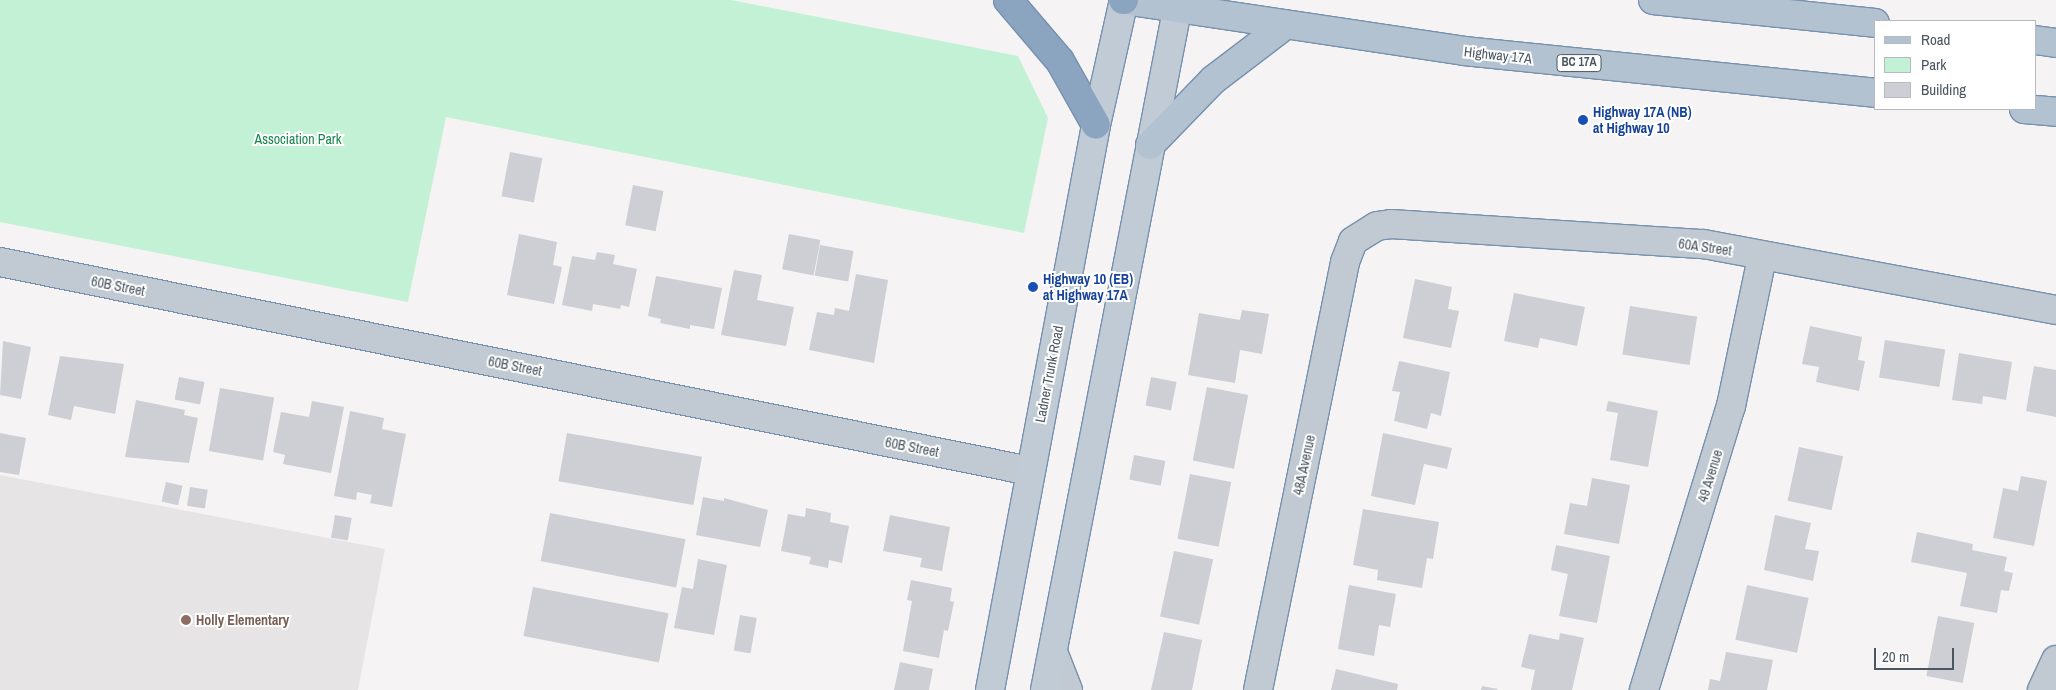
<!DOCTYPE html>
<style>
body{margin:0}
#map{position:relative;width:2056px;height:690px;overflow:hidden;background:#f5f3f3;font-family:"Archivo Narrow",sans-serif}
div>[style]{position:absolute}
.education>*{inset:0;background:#e6e4e5}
.green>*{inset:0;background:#c3f1d5}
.building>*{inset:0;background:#cdcfd5;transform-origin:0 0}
.roads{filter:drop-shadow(1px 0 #7690ad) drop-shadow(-1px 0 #7690ad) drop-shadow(0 1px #7690ad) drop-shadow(0 -1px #7690ad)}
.street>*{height:28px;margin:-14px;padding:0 14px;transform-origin:14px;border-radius:14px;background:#c1cad2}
.secondary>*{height:28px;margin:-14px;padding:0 14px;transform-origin:14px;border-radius:14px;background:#c1cbd6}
.primary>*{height:28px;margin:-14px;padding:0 14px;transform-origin:14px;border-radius:14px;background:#b3c2d1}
.highway>*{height:28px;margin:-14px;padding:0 14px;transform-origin:14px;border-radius:14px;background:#8ba5c1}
.dots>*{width:14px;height:14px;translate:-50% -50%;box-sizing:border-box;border:2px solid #fff;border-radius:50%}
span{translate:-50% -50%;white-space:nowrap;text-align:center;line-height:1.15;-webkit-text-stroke:4px #fff;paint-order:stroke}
.shield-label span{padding:1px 4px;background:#fff;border:1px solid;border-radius:4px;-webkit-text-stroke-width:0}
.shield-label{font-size:12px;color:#4a5661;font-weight:700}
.street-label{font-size:14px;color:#4a5661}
.transit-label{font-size:14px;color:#164399;font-weight:700}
.left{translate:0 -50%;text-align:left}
.park-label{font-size:14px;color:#17864f}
.education-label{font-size:14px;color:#785e54;font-weight:700}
.legend{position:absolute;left:1874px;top:20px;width:162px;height:90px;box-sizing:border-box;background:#fff;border:1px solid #b7bbc0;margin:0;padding:6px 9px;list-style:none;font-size:15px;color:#4a5661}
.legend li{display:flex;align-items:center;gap:10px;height:25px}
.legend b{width:25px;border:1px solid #b7bbc0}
.scale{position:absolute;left:1874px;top:648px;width:80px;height:22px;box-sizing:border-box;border:2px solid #4a5661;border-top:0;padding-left:6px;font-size:15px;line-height:18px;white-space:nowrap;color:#4a5661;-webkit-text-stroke:4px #fff;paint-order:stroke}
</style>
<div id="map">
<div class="education">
<div style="clip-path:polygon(0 475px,385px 549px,358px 690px,0 690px)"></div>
</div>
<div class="green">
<div style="clip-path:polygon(0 0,731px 0,1018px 56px,1048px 118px,1024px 233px,446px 117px,408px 302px,0 222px)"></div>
</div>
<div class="building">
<div style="left:510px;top:152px;width:33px;height:45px;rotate:11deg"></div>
<div style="left:633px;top:185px;width:31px;height:41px;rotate:11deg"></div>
<div style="clip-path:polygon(519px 234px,557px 242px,553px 265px,562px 267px,554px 304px,507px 295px)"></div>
<div style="left:789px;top:234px;width:32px;height:36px;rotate:11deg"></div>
<div style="left:820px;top:245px;width:34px;height:31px;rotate:10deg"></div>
<div style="clip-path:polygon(597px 252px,615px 255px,613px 264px,637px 269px,629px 307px,621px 305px,620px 309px,593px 304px,592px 311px,562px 305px,572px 256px,595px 260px)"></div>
<div style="clip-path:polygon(734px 270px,762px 275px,757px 300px,794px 307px,786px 346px,721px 335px)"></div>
<div style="clip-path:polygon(856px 274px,888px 280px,874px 363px,809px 350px,817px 312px,834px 315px,835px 308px,849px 311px)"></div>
<div style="clip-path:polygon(656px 276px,722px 288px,714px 329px,690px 325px,690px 329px,660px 323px,661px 319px,648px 316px)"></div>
<div style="clip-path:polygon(1415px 279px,1452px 287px,1448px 309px,1459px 311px,1451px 348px,1403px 338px)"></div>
<div style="clip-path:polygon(1514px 293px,1585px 307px,1577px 346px,1540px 338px,1538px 348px,1504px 341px)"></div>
<div style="left:1630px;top:306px;width:68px;height:49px;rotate:9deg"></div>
<div style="clip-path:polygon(1242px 310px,1269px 314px,1262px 354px,1240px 350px,1235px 383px,1188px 375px,1199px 313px,1240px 320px)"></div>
<div style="clip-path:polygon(1810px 326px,1862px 337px,1858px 360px,1865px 361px,1859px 391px,1816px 382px,1819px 367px,1802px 364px)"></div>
<div style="left:1885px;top:340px;width:61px;height:38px;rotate:9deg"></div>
<div style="clip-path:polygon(3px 341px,31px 347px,21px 399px,0 395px)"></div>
<div style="clip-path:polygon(1959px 353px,2012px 362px,2006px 400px,1983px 396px,1982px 404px,1952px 400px)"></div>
<div style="clip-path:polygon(60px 356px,124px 364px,115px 414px,74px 406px,71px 420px,48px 415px)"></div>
<div style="clip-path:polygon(1399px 361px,1450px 372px,1441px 416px,1431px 413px,1427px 429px,1394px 421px,1400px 392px,1392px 391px)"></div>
<div style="clip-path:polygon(2034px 366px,2056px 370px,2056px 417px,2026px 411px)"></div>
<div style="left:179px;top:377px;width:26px;height:23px;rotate:11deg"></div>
<div style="left:1151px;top:377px;width:26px;height:29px;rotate:11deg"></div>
<div style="left:1207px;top:387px;width:42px;height:75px;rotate:11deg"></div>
<div style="left:220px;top:388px;width:55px;height:64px;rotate:10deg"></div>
<div style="clip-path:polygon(136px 400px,185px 410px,184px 415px,198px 418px,189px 463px,125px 457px)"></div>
<div style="clip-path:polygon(312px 401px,344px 407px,331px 473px,283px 464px,285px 455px,273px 452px,281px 412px,309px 417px)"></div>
<div style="clip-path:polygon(1608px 401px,1658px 411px,1648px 467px,1610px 460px,1618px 413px,1606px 411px)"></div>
<div style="clip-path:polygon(350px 411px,384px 418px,382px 429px,406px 434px,392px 507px,370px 503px,372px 495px,357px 492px,356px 500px,334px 496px)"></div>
<div style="clip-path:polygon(0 433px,26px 438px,19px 475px,0 472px)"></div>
<div style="left:567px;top:433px;width:137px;height:49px;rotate:10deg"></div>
<div style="clip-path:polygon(1383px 433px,1452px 448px,1447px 469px,1424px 464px,1415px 505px,1371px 496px)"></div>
<div style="left:1799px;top:447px;width:45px;height:55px;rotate:12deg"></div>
<div style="left:1134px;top:455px;width:32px;height:25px;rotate:11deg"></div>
<div style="left:1190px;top:474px;width:42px;height:66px;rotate:11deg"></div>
<div style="clip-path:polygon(2021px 476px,2047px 481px,2034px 546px,1993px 538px,2003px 488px,2018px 491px)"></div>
<div style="clip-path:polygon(1592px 478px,1630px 485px,1619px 544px,1564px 534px,1570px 503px,1587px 506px)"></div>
<div style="left:166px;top:482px;width:17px;height:20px;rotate:13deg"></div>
<div style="left:190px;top:487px;width:18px;height:19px;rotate:9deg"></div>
<div style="clip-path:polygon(703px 497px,724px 501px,724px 498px,768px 510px,760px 547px,696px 535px)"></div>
<div style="clip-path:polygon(806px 508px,831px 513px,830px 522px,849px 526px,842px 563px,829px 560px,828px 568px,809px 564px,811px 557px,781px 551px,788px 514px,805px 517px)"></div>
<div style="clip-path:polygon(1363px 509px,1439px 522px,1433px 559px,1427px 558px,1422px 588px,1377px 580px,1378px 570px,1353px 565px)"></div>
<div style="left:550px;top:513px;width:138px;height:49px;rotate:11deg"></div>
<div style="left:335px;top:515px;width:17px;height:23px;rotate:10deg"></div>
<div style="clip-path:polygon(890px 515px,950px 527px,942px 571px,920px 567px,922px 558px,883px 551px)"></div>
<div style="clip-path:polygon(1775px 515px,1811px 523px,1805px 549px,1819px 551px,1813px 581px,1764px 570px)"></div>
<div style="clip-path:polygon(1917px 532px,1973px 544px,1972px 550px,2007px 557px,2004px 571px,2013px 573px,2009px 591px,2001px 590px,1997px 613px,1960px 606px,1967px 573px,1911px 562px)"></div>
<div style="clip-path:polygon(1556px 545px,1610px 556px,1597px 623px,1559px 616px,1568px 574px,1551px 570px)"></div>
<div style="left:1174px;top:551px;width:40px;height:67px;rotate:12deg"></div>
<div style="clip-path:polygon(698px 559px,727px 565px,714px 635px,674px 628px,682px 587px,693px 589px)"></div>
<div style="clip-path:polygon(911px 580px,952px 588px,950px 601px,954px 602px,948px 631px,944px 630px,939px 658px,903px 651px,912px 601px,907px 600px)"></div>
<div style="clip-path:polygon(1349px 585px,1396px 594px,1390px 627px,1379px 625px,1374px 656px,1338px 649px)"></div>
<div style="left:1747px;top:585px;width:63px;height:56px;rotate:12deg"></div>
<div style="left:533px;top:587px;width:138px;height:50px;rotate:11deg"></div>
<div style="left:740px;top:615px;width:17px;height:36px;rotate:10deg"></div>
<div style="left:1938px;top:616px;width:37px;height:61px;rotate:11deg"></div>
<div style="clip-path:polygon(1164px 632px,1202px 640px,1192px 690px,1151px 690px)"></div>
<div style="clip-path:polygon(1560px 633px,1584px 638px,1572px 690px,1531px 690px,1535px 670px,1521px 667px,1529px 634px,1559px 640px)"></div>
<div style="clip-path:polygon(1726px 652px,1773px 660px,1767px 690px,1708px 690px,1710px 679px,1720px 681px)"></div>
<div style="clip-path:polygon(900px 662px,933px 669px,929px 690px,894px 690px)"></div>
<div style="clip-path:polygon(1336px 669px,1398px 684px,1397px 690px,1331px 690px)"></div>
<div style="clip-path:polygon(1482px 686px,1498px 689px,1497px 690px,1481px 690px)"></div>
</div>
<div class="roads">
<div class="street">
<div style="left:0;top:262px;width:1051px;rotate:11.47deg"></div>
<div style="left:1053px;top:652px;width:41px;rotate:68.5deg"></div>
<div style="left:1258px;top:690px;width:437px;rotate:-78.5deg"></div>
<div style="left:1345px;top:262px;width:22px;rotate:-69deg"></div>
<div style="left:1353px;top:241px;width:28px;rotate:-32deg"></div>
<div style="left:1377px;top:226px;width:14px;rotate:-8deg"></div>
<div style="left:1391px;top:224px;width:314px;rotate:3.7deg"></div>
<div style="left:1704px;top:244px;width:358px;rotate:10.6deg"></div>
<div style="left:1644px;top:690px;width:297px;rotate:-73deg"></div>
<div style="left:1731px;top:406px;width:151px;rotate:-78.2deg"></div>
<div style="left:2042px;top:690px;width:33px;rotate:-65deg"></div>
</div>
<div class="secondary">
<div style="left:990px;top:690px;width:575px;rotate:-79.37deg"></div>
<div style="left:1096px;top:125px;width:128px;rotate:-77.4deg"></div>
<div style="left:1045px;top:690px;width:703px;rotate:-79.01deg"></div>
</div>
<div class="primary">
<div style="left:1124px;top:0;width:344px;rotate:8.5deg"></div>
<div style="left:1464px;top:51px;width:413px;rotate:5.8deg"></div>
<div style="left:1653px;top:0;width:223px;rotate:5.9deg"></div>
<div style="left:2035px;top:40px;width:21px;rotate:8deg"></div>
<div style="left:2024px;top:109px;width:32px;rotate:5deg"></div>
<div style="left:1150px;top:145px;width:91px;rotate:-45.9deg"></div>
<div style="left:1213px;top:80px;width:89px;rotate:-37.3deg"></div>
</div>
<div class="highway">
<div style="left:1008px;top:0;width:80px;rotate:49.6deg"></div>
<div style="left:1060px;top:61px;width:73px;rotate:60.6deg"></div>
<div style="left:1123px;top:0;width:1px"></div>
</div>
</div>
<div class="dots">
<div style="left:1583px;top:120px;background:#1a4fb4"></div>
<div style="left:1033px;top:287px;background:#1a4fb4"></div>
<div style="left:186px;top:620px;background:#8d6e63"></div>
</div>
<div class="shield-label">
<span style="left:1579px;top:63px">BC 17A</span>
</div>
<div class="street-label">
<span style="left:1498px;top:55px;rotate:6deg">Highway 17A</span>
<span style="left:1705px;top:247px;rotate:8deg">60A Street</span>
<span style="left:118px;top:286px;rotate:11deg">60B Street</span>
<span style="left:515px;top:366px;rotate:11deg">60B Street</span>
<span style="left:1049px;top:374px;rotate:-79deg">Ladner Trunk Road</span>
<span style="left:912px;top:447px;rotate:11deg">60B Street</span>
<span style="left:1304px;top:465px;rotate:-78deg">48A Avenue</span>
<span style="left:1710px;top:476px;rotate:-73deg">49 Avenue</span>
</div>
<div class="transit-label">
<span class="left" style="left:1593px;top:120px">Highway 17A (NB)<br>at Highway 10</span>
<span class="left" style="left:1043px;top:287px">Highway 10 (EB)<br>at Highway 17A</span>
</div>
<div class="park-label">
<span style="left:298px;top:139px">Association Park</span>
</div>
<div class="education-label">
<span class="left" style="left:196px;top:620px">Holly Elementary</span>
</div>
<ul class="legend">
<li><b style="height:6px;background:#b3c2d1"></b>Road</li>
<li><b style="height:14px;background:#c3f1d5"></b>Park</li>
<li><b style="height:14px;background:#cdcfd5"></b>Building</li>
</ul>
<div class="scale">20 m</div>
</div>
